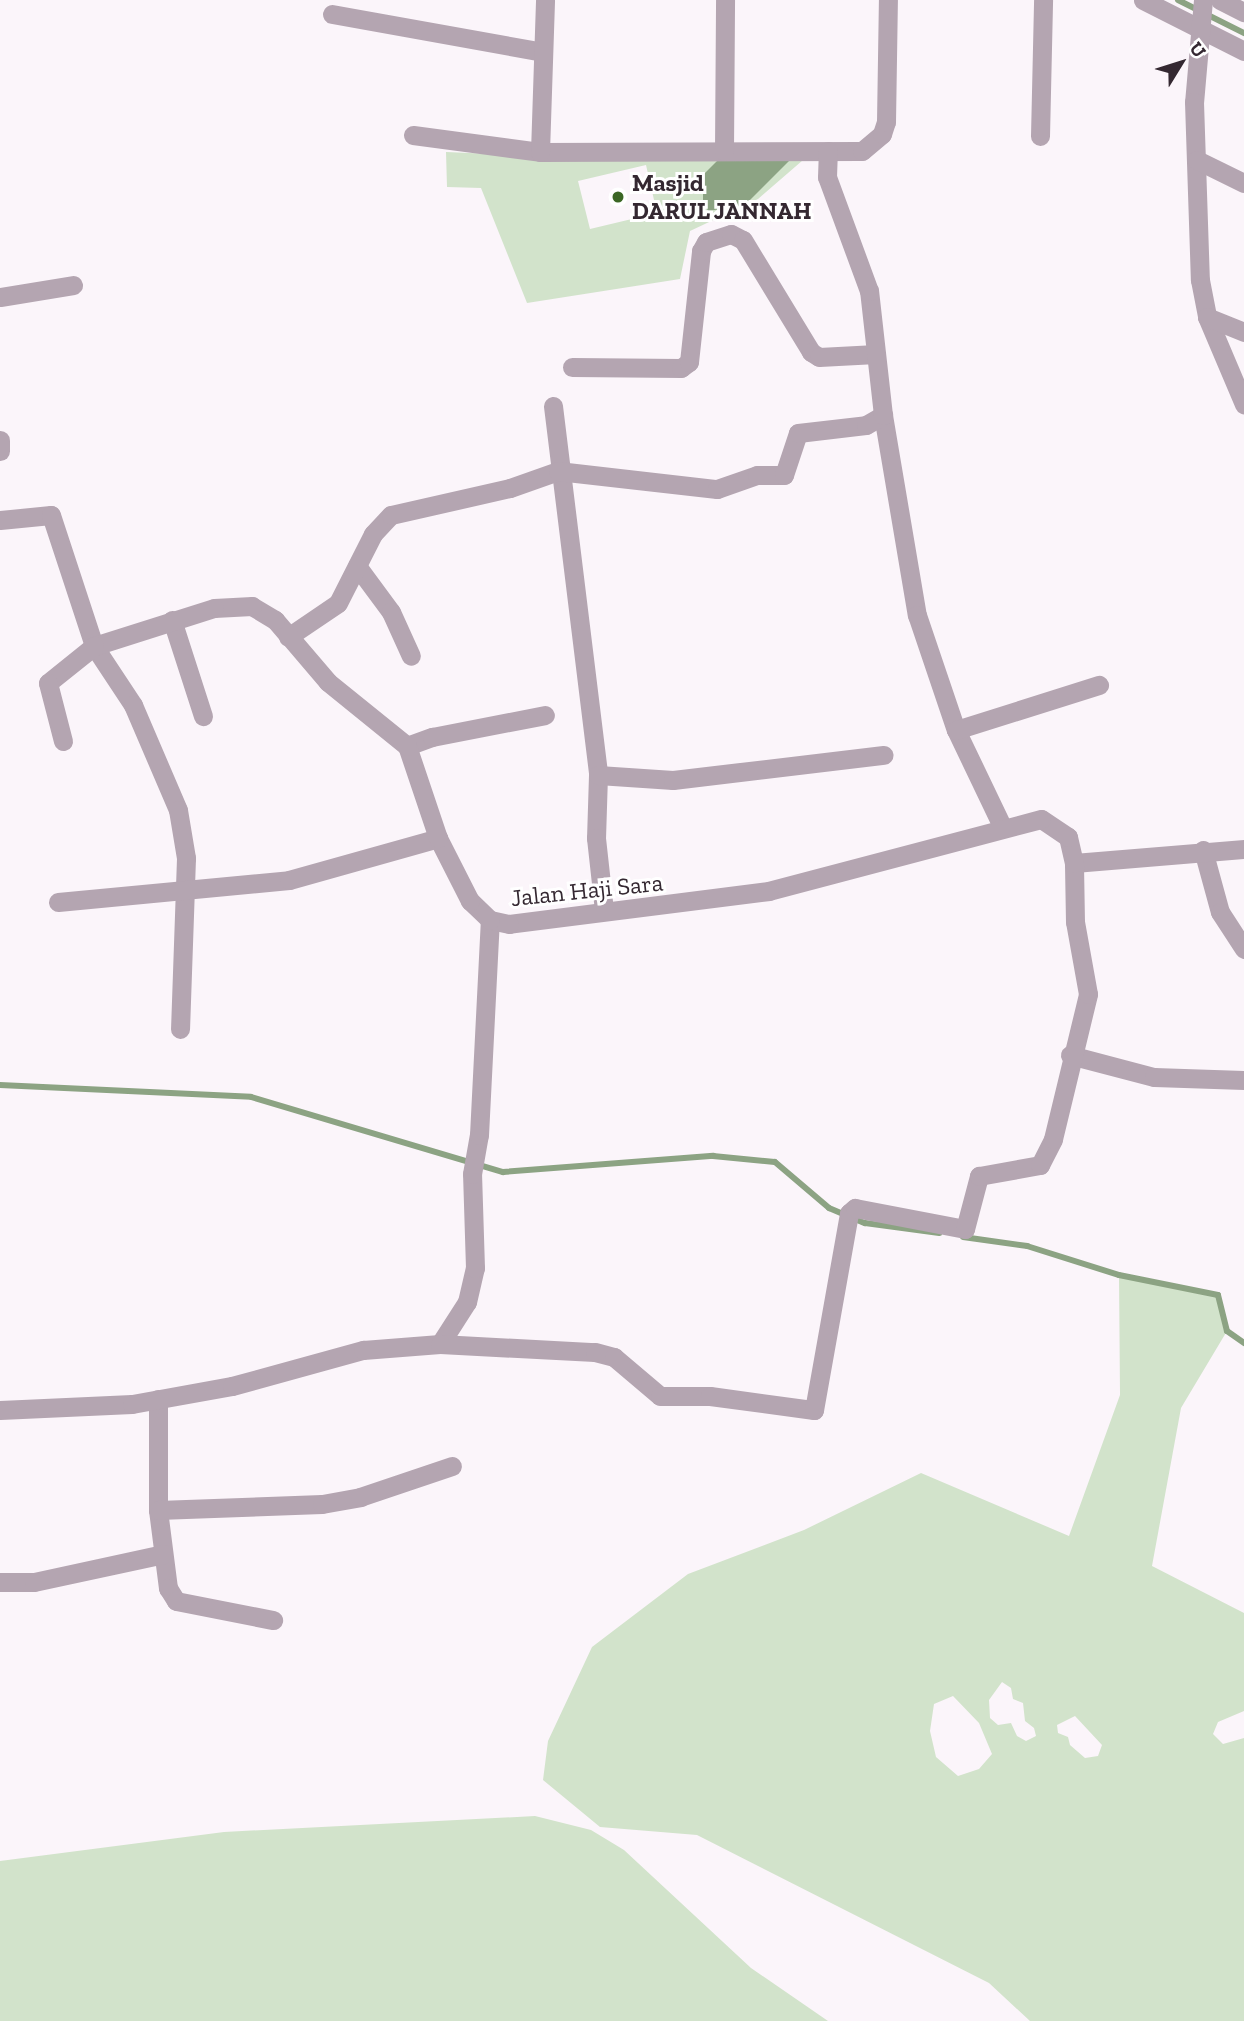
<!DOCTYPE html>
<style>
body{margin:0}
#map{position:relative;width:1244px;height:2021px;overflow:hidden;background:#fbf5fa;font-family:"Zilla Slab",serif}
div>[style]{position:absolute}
.green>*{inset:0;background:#d2e3cb}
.water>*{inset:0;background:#8ca383}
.stream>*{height:6px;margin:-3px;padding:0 3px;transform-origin:3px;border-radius:3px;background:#8ca383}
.minor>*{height:19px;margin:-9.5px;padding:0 9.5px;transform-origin:9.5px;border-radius:9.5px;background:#b4a5b1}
.dots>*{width:19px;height:19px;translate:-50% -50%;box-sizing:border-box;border:4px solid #fff;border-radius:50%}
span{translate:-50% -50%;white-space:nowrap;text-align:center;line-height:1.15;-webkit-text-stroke:6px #fff;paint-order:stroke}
.poi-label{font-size:24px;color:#342831;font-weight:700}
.left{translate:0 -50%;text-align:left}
.street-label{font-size:24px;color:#342831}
.north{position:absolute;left:1146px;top:28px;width:70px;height:70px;-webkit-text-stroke:5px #fff;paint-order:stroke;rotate:52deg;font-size:19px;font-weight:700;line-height:28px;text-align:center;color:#342831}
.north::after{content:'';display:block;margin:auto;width:24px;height:32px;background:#342831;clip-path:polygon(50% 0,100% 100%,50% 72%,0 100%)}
</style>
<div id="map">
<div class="green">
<div style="clip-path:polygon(evenodd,446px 152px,625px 160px,810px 154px,758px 199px,690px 231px,680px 279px,527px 303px,481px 188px,447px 187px,446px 152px,646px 165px,657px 213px,590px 229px,578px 181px,646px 165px)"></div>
<div style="clip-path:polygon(evenodd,1119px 1275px,1218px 1295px,1227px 1331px,1181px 1408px,1152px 1566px,1244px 1613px,1244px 1711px,1218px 1722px,1213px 1734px,1223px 1744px,1244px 1738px,1244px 2021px,1030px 2021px,989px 1983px,697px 1835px,600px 1827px,543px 1780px,548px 1741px,592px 1647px,688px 1574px,804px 1530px,921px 1473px,1069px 1536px,1120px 1395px,1119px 1275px,1002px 1682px,1011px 1688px,1013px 1699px,1023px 1703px,1025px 1721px,1034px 1728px,1036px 1736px,1026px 1741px,1017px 1736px,1011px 1723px,998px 1725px,990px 1718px,989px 1700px,1002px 1682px,1119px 1275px,953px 1696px,979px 1723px,992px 1754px,979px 1769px,958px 1776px,936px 1757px,930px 1731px,934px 1704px,953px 1696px,1119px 1275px,1075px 1716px,1102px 1745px,1098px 1756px,1085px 1758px,1070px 1745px,1068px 1737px,1058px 1733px,1057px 1725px,1075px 1716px)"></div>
<div style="clip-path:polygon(535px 1816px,591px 1830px,624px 1850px,751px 1968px,828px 2021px,0 2021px,0 1861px,224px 1832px)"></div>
</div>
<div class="water">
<div style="clip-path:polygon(720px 158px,791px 159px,745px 205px,708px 211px,703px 200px,703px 175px)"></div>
</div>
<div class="stream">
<div style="left:1178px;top:0;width:74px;rotate:26.6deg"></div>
<div style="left:0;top:1085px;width:251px;rotate:2.7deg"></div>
<div style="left:251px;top:1097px;width:263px;rotate:16.6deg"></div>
<div style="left:503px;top:1172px;width:211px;rotate:-4.4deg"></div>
<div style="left:713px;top:1156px;width:62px;rotate:5.5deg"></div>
<div style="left:775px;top:1162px;width:71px;rotate:40.4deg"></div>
<div style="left:829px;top:1208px;width:39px;rotate:23deg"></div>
<div style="left:865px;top:1223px;width:75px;rotate:7.7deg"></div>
<div style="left:963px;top:1237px;width:65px;rotate:8deg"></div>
<div style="left:1027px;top:1246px;width:96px;rotate:17.5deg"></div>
<div style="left:1119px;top:1275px;width:101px;rotate:11.4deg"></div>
<div style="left:1218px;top:1295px;width:37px;rotate:76deg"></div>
<div style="left:1227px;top:1331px;width:21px;rotate:35deg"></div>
</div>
<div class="minor">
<div style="left:1143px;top:0;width:113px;rotate:26.8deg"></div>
<div style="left:1203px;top:0;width:102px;rotate:95deg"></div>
<div style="left:1194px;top:102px;width:178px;rotate:88.1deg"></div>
<div style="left:1200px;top:280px;width:38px;rotate:79deg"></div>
<div style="left:1207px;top:317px;width:95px;rotate:67deg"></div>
<div style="left:1220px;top:0;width:27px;rotate:27deg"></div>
<div style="left:332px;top:14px;width:214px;rotate:10.2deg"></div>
<div style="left:413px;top:135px;width:128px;rotate:7.6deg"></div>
<div style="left:540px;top:152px;width:322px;rotate:-0.2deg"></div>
<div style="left:862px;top:151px;width:26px;rotate:-40deg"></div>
<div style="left:882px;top:134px;width:13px;rotate:-72deg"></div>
<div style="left:886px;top:122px;width:122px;rotate:-89.1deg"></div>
<div style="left:1040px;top:136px;width:136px;rotate:-88.7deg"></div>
<div style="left:724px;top:151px;width:151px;rotate:-89.6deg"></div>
<div style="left:540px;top:152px;width:152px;rotate:-88.1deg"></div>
<div style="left:1197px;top:160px;width:52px;rotate:26.1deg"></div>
<div style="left:0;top:297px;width:74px;rotate:-9.3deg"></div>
<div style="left:1207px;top:317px;width:40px;rotate:22deg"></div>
<div style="left:572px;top:367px;width:109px;rotate:0.5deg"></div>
<div style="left:681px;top:368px;width:10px;rotate:-37deg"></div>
<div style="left:689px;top:362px;width:112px;rotate:-83.8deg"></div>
<div style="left:701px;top:251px;width:10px;rotate:-61deg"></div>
<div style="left:706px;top:242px;width:26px;rotate:-18deg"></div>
<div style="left:731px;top:234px;width:13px;rotate:27deg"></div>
<div style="left:743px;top:240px;width:131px;rotate:58.7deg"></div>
<div style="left:811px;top:352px;width:9px;rotate:32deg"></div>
<div style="left:819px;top:357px;width:57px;rotate:-3deg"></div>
<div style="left:553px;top:406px;width:372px;rotate:83deg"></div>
<div style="left:598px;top:775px;width:63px;rotate:91.8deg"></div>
<div style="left:596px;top:838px;width:72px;rotate:83.7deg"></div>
<div style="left:883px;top:415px;width:203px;rotate:80.4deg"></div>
<div style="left:917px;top:615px;width:121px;rotate:71.3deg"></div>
<div style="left:956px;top:730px;width:109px;rotate:64.4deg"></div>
<div style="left:0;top:440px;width:11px;rotate:90deg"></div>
<div style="left:0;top:520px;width:51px;rotate:-5.6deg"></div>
<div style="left:51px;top:515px;width:138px;rotate:71.8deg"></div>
<div style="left:94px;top:646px;width:71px;rotate:56.5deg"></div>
<div style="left:133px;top:705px;width:114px;rotate:66.8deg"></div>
<div style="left:178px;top:810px;width:49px;rotate:80.5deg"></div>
<div style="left:186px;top:858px;width:171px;rotate:92deg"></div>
<div style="left:357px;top:566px;width:57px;rotate:53.5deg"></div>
<div style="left:391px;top:612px;width:48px;rotate:65.6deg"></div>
<div style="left:172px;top:620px;width:101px;rotate:72.1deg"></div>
<div style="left:288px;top:637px;width:60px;rotate:-34.2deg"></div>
<div style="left:338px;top:603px;width:77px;rotate:-63.1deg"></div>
<div style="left:373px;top:534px;width:26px;rotate:-47deg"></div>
<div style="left:391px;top:515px;width:122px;rotate:-12.8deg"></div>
<div style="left:510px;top:488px;width:51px;rotate:-19.5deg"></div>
<div style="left:558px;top:471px;width:160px;rotate:6.5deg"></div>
<div style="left:717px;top:489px;width:42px;rotate:-19.3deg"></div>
<div style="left:757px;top:475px;width:27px"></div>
<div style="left:784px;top:475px;width:44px;rotate:-71.6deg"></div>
<div style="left:798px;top:433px;width:68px;rotate:-6.7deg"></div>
<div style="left:866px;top:425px;width:20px;rotate:-30deg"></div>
<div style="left:883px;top:415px;width:125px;rotate:-96.4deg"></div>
<div style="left:869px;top:291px;width:121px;rotate:-110.2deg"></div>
<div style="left:827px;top:177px;width:26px;rotate:-88deg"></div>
<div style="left:956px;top:730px;width:150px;rotate:-17.5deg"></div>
<div style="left:407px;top:746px;width:27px;rotate:-20deg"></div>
<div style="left:432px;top:737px;width:115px;rotate:-11deg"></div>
<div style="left:598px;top:775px;width:75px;rotate:3.8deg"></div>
<div style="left:673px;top:780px;width:212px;rotate:-6.8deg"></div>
<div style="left:1203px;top:850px;width:64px;rotate:74.7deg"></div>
<div style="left:1220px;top:912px;width:44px;rotate:57deg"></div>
<div style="left:1074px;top:863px;width:171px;rotate:-4.7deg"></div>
<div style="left:58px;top:902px;width:232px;rotate:-5.4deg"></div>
<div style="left:289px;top:880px;width:155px;rotate:-15.7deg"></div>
<div style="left:1070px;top:1055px;width:87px;rotate:14.7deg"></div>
<div style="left:1154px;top:1077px;width:90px;rotate:1.9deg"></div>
<div style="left:440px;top:1344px;width:50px;rotate:-57.3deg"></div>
<div style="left:467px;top:1302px;width:35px;rotate:-77deg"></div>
<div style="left:475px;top:1268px;width:94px;rotate:-91.8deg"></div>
<div style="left:472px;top:1174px;width:40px;rotate:-80deg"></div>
<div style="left:479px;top:1135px;width:215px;rotate:-87.1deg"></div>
<div style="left:158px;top:1399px;width:111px;rotate:90deg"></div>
<div style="left:158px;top:1510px;width:79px;rotate:82.7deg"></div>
<div style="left:168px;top:1588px;width:15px;rotate:58deg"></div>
<div style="left:176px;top:1601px;width:99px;rotate:11.1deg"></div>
<div style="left:0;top:1410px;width:132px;rotate:-2.6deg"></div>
<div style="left:132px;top:1404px;width:102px;rotate:-10.2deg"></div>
<div style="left:232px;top:1386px;width:136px;rotate:-15.4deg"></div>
<div style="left:363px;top:1350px;width:77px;rotate:-4.5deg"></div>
<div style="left:440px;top:1344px;width:155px;rotate:3deg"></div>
<div style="left:595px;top:1352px;width:20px;rotate:15deg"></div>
<div style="left:614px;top:1357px;width:60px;rotate:40.3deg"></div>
<div style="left:660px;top:1396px;width:50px"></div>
<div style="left:710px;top:1396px;width:105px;rotate:7.7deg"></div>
<div style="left:814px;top:1410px;width:200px;rotate:-79.9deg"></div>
<div style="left:849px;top:1213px;width:8px;rotate:-40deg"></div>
<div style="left:855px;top:1208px;width:112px;rotate:10.8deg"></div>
<div style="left:965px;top:1229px;width:55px;rotate:-75.2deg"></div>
<div style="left:979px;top:1176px;width:62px;rotate:-10.2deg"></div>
<div style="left:1040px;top:1165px;width:29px;rotate:-63deg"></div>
<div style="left:1053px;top:1139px;width:149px;rotate:-76.4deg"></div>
<div style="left:1088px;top:994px;width:73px;rotate:-100.2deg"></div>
<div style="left:1075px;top:922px;width:59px;rotate:-91deg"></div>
<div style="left:1074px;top:863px;width:27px;rotate:-103deg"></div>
<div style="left:1068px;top:837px;width:32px;rotate:-146deg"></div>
<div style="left:1041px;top:819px;width:281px;rotate:165.2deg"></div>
<div style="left:769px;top:891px;width:262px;rotate:172.8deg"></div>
<div style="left:509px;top:924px;width:19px;rotate:-168deg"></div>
<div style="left:490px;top:920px;width:28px;rotate:-136deg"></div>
<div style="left:470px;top:901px;width:71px;rotate:-116.9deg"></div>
<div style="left:438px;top:838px;width:97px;rotate:-108.6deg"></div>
<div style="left:407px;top:746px;width:102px;rotate:-141deg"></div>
<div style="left:328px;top:682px;width:82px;rotate:-130.5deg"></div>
<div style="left:275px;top:620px;width:27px;rotate:-149deg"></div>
<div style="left:252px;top:606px;width:38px;rotate:177deg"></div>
<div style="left:214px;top:608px;width:126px;rotate:162.4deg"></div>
<div style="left:94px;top:646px;width:59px;rotate:141.2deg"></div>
<div style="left:48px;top:683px;width:60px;rotate:75.5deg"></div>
<div style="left:158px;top:1510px;width:164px;rotate:-2.1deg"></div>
<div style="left:322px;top:1504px;width:39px;rotate:-10deg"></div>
<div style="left:360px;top:1497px;width:97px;rotate:-18.6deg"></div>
<div style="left:0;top:1582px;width:34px"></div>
<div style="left:34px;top:1582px;width:132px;rotate:-12.2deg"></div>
</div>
<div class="dots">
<div style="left:618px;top:197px;background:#3b6624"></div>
</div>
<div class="poi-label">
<span class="left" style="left:632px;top:197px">Masjid<br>DARUL JANNAH</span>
</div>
<div class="street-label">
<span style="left:587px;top:890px;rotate:-6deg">Jalan Haji Sara</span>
</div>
<div class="north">U</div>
</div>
